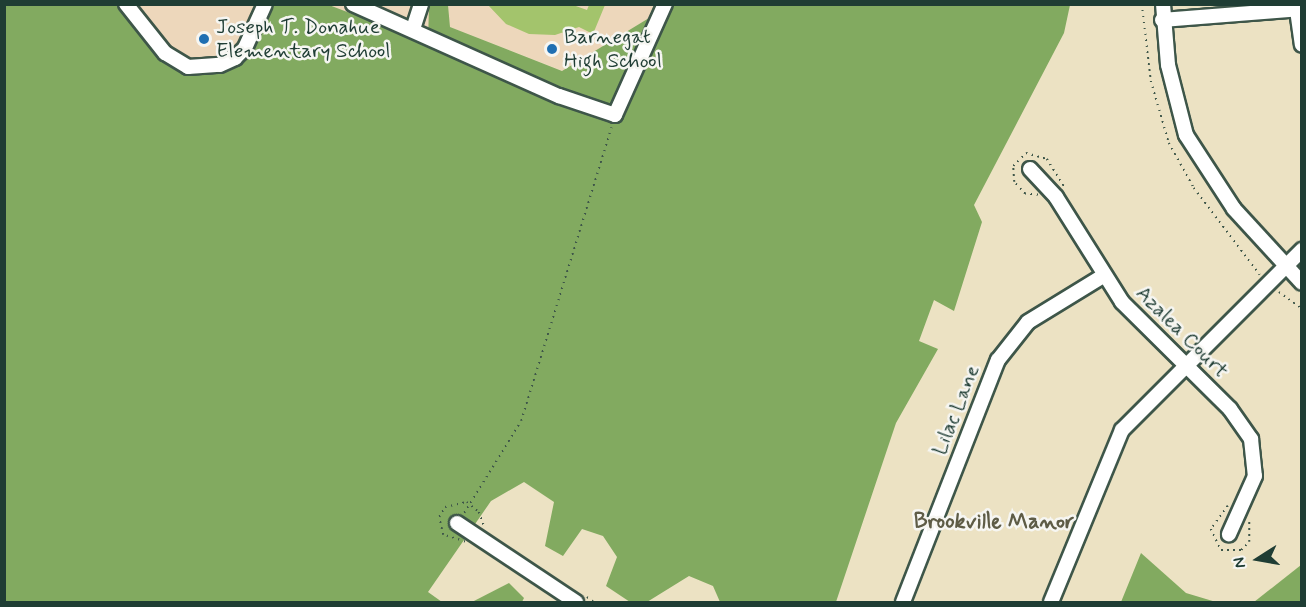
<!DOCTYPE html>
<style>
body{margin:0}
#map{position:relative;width:1306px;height:607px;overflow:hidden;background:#ece2c3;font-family:Mynerve,sans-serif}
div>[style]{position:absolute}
.built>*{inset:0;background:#edd7bb}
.green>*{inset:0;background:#a3c46c}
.forest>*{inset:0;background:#82aa60}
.path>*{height:1.5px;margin-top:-0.75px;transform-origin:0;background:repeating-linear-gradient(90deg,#3e5649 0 1.5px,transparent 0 6px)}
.roads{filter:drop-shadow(2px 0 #3e5649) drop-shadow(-2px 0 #3e5649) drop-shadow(0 2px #3e5649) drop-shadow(0 -2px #3e5649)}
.minor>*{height:14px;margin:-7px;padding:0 7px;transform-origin:7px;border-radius:7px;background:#fff}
.dots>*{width:16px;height:16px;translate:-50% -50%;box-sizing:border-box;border:3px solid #f6f6f2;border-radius:50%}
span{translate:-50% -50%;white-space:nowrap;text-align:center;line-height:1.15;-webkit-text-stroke:5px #f6f6f2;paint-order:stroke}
.poi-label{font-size:21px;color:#1f3d34}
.left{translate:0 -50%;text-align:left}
.street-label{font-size:21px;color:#1f3d34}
.neighbourhood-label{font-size:22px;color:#5e5c46;font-weight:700}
.frame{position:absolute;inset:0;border:6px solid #1f3d34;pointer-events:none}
.north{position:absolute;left:1228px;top:529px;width:60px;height:60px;-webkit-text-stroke:4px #f6f6f2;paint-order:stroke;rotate:259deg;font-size:16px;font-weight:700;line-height:24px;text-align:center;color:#1f3d34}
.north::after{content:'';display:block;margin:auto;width:21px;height:27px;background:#1f3d34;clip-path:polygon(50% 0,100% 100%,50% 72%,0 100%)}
</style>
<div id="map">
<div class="built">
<div style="clip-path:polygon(135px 5px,265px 5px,240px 54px,180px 68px)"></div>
<div style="clip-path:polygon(329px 5px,429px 5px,429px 44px)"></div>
<div style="clip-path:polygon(448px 5px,654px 5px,649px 18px,563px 71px,450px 27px)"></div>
</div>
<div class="green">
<div style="clip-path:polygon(488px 5px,573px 5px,587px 10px,589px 5px,605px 5px,593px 34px,579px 27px,555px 35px,529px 34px,506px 24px)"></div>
</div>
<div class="forest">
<div style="clip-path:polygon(4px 5px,135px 5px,180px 68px,240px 54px,265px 5px,329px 5px,428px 43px,429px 5px,448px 5px,450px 27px,562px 71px,649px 18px,654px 5px,1070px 5px,1064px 33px,974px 205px,982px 222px,954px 311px,934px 300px,919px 341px,938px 349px,896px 423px,836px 602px,720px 602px,713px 586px,689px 576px,647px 602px,630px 602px,606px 586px,617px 557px,603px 536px,582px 529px,563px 556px,545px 546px,554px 502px,524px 482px,491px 501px,428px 592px,442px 602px,5px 602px)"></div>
<div style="clip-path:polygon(1141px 553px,1186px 593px,1216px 602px,1121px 602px)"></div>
<div style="clip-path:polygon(1301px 565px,1301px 602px,1254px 602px)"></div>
<div style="clip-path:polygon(509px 583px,524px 598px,522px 602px,472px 602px)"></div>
</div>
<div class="path">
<div style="left:1142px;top:4px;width:78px;rotate:83.3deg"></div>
<div style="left:1151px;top:81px;width:65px;rotate:73.8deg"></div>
<div style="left:1169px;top:143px;width:51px;rotate:60.9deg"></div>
<div style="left:1194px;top:188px;width:109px;rotate:52.8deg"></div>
<div style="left:1038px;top:195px;width:13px;rotate:-176deg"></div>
<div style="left:1025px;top:194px;width:16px;rotate:-133deg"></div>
<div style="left:1014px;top:182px;width:16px;rotate:-94deg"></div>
<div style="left:1013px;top:166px;width:18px;rotate:-45deg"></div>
<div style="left:1026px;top:153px;width:22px;rotate:16deg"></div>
<div style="left:1047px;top:159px;width:34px;rotate:58deg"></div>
<div style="left:1279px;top:292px;width:29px;rotate:36deg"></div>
<div style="left:1228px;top:506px;width:29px;rotate:126deg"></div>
<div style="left:1211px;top:529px;width:23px;rotate:65deg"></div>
<div style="left:1221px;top:550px;width:20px"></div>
<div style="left:1241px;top:550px;width:11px;rotate:-45deg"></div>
<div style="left:1249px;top:542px;width:22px;rotate:-90deg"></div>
<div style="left:464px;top:513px;width:108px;rotate:-58.2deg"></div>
<div style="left:521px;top:421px;width:307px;rotate:-72.9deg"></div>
<div style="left:465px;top:542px;width:23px;rotate:-162deg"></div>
<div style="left:443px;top:535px;width:18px;rotate:-103deg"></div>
<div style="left:439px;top:517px;width:12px;rotate:-59deg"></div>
<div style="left:445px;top:507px;width:23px;rotate:-13deg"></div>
<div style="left:467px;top:502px;width:16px;rotate:40deg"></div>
<div style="left:479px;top:512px;width:15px;rotate:70deg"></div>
<div style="left:587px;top:597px;width:9px;rotate:36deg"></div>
</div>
<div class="roads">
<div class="minor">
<div style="left:126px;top:4px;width:63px;rotate:51.5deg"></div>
<div style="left:165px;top:53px;width:27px;rotate:31deg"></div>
<div style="left:188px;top:67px;width:32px;rotate:-4deg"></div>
<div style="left:220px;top:65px;width:17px;rotate:-25deg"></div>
<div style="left:235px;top:58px;width:14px;rotate:-45deg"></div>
<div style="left:245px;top:48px;width:48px;rotate:-65.6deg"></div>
<div style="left:353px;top:4px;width:226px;rotate:24.1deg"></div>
<div style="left:559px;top:96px;width:59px;rotate:18.7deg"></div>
<div style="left:615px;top:115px;width:122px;rotate:-65.8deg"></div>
<div style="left:1163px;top:4px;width:61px;rotate:85.3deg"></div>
<div style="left:1168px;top:65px;width:72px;rotate:75.6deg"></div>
<div style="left:1186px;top:135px;width:88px;rotate:57deg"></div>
<div style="left:1234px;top:209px;width:100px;rotate:47.4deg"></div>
<div style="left:1297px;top:10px;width:35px;rotate:82deg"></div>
<div style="left:1162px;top:20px;width:140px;rotate:-4.5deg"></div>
<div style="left:413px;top:29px;width:26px;rotate:-72deg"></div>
<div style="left:1030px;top:169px;width:38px;rotate:47deg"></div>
<div style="left:1056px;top:197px;width:124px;rotate:57.8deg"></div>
<div style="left:1122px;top:302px;width:152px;rotate:44.7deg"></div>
<div style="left:1230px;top:409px;width:37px;rotate:55deg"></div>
<div style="left:1251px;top:439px;width:37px;rotate:84deg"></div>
<div style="left:1255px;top:476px;width:64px;rotate:114.1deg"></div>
<div style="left:457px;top:523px;width:143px;rotate:33.6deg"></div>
<div style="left:903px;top:602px;width:260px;rotate:-68.6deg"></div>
<div style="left:998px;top:360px;width:48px;rotate:-51.7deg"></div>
<div style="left:1028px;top:322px;width:88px;rotate:-31.5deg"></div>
<div style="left:1051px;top:602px;width:186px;rotate:-67.6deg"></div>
<div style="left:1122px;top:430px;width:255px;rotate:-45deg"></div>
</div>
</div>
<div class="dots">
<div style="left:204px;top:39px;background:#1f6fb2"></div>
<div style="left:552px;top:49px;background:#1f6fb2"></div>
</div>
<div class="poi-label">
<span class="left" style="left:216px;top:39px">Joseph T. Donahue<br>Elementary School</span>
<span class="left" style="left:564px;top:49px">Barnegat<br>High School</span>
</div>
<div class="street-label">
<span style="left:1182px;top:332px;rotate:45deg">Azalea Court</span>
<span style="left:956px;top:410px;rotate:-68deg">Lilac Lane</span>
</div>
<div class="neighbourhood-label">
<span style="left:994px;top:523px">Brookville Manor</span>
</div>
<div class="frame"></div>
<div class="north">N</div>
</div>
